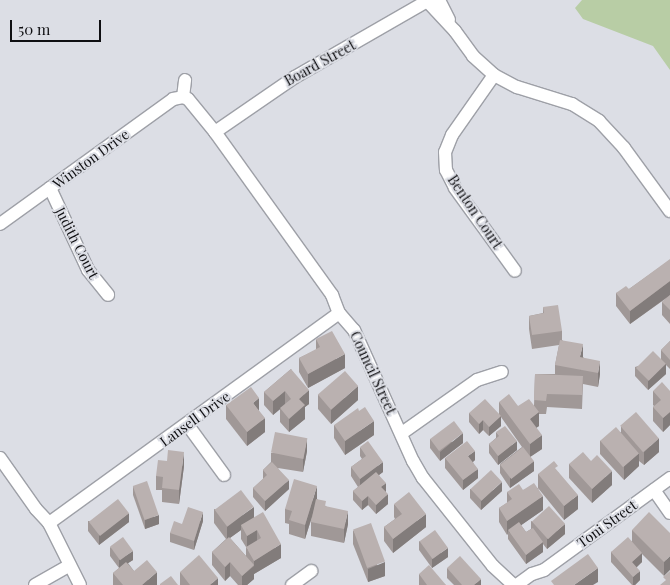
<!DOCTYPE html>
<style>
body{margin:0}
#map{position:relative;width:670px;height:585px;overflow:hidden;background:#dcdee5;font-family:"Playfair Display",serif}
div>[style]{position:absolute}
.green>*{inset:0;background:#b8cda5}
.roads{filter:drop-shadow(1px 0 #9ea0a7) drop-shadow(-1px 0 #9ea0a7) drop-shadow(0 1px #9ea0a7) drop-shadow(0 -1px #9ea0a7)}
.street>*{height:12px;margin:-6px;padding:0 6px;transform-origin:6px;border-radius:6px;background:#fff}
.wall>*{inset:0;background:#a09897}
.shaded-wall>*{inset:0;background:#827c7b}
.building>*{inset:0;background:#bab1b0;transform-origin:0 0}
span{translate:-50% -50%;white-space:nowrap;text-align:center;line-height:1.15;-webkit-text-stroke:4px #dcdee5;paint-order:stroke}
.street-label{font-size:14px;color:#0f0f12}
.scale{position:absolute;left:10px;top:20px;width:91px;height:22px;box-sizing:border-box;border:2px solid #0f0f12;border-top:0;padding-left:6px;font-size:15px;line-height:18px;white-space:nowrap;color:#0f0f12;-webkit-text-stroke:4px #dcdee5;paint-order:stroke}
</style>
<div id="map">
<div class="green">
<div style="clip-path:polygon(582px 0,670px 0,670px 70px,653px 46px,583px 19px,575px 8px)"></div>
</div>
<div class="roads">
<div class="street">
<div style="left:439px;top:0;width:22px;rotate:63deg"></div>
<div style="left:427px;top:1px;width:41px;rotate:47deg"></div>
<div style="left:455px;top:31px;width:31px;rotate:54deg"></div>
<div style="left:473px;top:56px;width:28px;rotate:42deg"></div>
<div style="left:494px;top:75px;width:26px;rotate:28deg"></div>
<div style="left:517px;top:87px;width:58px;rotate:17.2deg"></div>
<div style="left:572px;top:104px;width:32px;rotate:32deg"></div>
<div style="left:599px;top:121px;width:37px;rotate:47deg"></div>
<div style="left:624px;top:148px;width:78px;rotate:53.9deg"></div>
<div style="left:494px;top:75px;width:73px;rotate:125deg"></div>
<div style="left:452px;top:135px;width:18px;rotate:112deg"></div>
<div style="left:445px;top:152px;width:18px;rotate:87deg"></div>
<div style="left:446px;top:170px;width:20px;rotate:63deg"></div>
<div style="left:455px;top:188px;width:102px;rotate:54.1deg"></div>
<div style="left:183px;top:97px;width:17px;rotate:-83deg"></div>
<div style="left:215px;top:132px;width:97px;rotate:-34.5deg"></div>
<div style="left:295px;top:77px;width:155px;rotate:-29.9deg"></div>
<div style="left:50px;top:188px;width:90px;rotate:65.1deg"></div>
<div style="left:88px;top:270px;width:32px;rotate:51deg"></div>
<div style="left:0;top:224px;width:213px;rotate:-35.8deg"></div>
<div style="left:173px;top:99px;width:10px;rotate:-11deg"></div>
<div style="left:183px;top:97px;width:5px;rotate:22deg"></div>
<div style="left:188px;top:99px;width:43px;rotate:50.7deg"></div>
<div style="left:215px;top:132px;width:201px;rotate:54.3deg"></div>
<div style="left:332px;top:295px;width:19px;rotate:69deg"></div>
<div style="left:339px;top:313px;width:23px;rotate:49deg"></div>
<div style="left:354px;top:330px;width:144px;rotate:65.8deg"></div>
<div style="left:413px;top:461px;width:20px;rotate:60deg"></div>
<div style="left:423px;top:478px;width:112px;rotate:51.5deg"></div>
<div style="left:493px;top:566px;width:26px;rotate:43deg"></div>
<div style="left:187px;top:424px;width:63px;rotate:54deg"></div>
<div style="left:402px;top:433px;width:92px;rotate:-35.2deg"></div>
<div style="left:477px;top:380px;width:26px;rotate:-18deg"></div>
<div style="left:0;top:458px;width:62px;rotate:54.8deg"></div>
<div style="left:36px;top:509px;width:19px;rotate:47deg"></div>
<div style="left:49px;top:523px;width:69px;rotate:63.4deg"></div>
<div style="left:654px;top:490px;width:28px;rotate:55deg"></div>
<div style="left:49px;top:523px;width:358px;rotate:-35.9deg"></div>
<div style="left:518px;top:584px;width:17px;rotate:-36deg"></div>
<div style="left:532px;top:574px;width:13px;rotate:-18deg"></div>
<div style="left:544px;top:570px;width:156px;rotate:-36.1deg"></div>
<div style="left:35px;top:585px;width:40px;rotate:-29.7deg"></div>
<div style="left:292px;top:585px;width:24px;rotate:-36deg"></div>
</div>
</div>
<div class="wall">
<div style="clip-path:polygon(670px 260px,670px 324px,662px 315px,662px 302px,668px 297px,630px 324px,616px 306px,616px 293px,629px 289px)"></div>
<div style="clip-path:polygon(543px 307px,562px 331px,562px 340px,583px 357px,600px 374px,598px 387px,583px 384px,582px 409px,547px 407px,546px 414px,539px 414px,539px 426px,536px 428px,542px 449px,530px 457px,534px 471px,510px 488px,500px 473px,500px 464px,522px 447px,501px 417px,501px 426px,489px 436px,483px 430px,479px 434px,469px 422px,469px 413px,499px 415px,499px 402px,518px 406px,534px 406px,535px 374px,555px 374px,555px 365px,559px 345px,532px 349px,529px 329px,529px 316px,543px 313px)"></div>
<div style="clip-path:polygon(316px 339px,345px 368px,308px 388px,299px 372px,299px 358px,316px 350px)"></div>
<div style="clip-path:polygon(670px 341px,670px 369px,666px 365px,666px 374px,648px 390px,635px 376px,635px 367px,661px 359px,661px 350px)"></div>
<div style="clip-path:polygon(291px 369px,309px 404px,305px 407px,305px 419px,289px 432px,280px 422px,280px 409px,273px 415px,264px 405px,264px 392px)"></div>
<div style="clip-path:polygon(653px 391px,670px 391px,670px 425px,663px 432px,653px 421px,653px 407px,654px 406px,653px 405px)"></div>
<div style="clip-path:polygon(318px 395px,358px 400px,331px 424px,318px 409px)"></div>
<div style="clip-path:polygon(226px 405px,259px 411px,265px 432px,247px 446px,226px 419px)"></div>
<div style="clip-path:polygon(334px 425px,374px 435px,345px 455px,334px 438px)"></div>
<div style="clip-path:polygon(621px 426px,659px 452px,644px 465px,639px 461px,639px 466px,624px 480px,600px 454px,600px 441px,621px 432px)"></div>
<div style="clip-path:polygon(496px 432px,517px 450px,498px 465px,489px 453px,489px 444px,496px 438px)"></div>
<div style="clip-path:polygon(430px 439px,463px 443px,440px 461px,430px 448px)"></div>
<div style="clip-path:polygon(360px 447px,383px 472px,379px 475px,386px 492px,388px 504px,376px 514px,368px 505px,362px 510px,353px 500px,353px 491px,358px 487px,351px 476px,351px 467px,362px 459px,360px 456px)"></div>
<div style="clip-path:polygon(307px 451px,303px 472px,278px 468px,289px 489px,265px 511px,253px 497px,253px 488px,263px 479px,263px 470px,271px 462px,271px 453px)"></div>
<div style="clip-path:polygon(445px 458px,475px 460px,473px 462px,478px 478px,463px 490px,445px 468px)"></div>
<div style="clip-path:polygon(591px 461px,612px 485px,592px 503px,569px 478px,569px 464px)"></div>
<div style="clip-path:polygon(184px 466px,179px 504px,162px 502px,162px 490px,156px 490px,156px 476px)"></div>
<div style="clip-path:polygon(558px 472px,578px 509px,564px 520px,538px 488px,543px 510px,521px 525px,526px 532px,531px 529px,531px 521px,565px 534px,547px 549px,543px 544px,543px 552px,526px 564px,508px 539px,508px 534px,507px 535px,499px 522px,499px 508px,507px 503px,507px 492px,538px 488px,538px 474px)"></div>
<div style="clip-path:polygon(133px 486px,159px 524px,145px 529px,133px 495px)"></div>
<div style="clip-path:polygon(470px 489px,502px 491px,481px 510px,470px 498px)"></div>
<div style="clip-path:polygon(317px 499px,348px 524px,344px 543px,311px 536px,311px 522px,312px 517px,305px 539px,289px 534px,289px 524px,285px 523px,285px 509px)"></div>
<div style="clip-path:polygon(394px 504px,426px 527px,393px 553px,384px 541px,384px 527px,395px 519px,394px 517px)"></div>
<div style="clip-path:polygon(evenodd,214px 509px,254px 518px,281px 558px,254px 574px,254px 579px,247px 585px,238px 585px,230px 576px,225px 581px,212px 565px,212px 552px,226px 539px,214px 523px,214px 509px,241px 530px,241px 539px,246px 547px,246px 556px,230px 538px,241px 530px)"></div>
<div style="clip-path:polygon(88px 521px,129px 522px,99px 545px,88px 531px)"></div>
<div style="clip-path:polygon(203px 521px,194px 550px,170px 542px,170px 533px,182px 524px)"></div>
<div style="clip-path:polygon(353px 530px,385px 576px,368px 582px,353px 544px)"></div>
<div style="clip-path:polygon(632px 530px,670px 533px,664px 576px,642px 554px,642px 562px,636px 567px,640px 580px,635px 585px,632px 585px,611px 562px,611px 552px,632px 541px)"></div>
<div style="clip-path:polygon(419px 541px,448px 557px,432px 568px,419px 550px)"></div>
<div style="clip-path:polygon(110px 547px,133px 560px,128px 563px,134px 571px,157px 585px,113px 585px,113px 573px,119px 568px,110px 556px)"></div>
<div style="clip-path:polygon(447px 568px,481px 585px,454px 585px,447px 578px)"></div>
<div style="clip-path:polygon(180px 572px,218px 585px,180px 585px)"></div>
<div style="clip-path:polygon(419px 574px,446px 585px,419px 585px)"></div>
</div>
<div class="shaded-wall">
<div style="clip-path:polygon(670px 281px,670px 295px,630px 324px,630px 311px)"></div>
<div style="clip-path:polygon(583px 344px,583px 358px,580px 371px,580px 357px)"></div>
<div style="clip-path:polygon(345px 354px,345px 368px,308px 388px,308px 374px)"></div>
<div style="clip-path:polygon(600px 361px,600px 374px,598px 387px,598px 373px)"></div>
<div style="clip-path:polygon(666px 364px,666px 374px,648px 390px,648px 381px)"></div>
<div style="clip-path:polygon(358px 386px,358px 400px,331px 424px,331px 410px)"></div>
<div style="clip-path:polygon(309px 390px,309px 404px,305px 407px,305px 419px,289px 432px,289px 419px,299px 399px)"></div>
<div style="clip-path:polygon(285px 391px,285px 405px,273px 415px,273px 401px)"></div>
<div style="clip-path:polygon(259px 398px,259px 412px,253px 403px)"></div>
<div style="clip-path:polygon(539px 412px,539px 426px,530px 432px,530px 419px)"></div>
<div style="clip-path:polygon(670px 412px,670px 425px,663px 432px,663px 418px)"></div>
<div style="clip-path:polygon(501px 416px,501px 426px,489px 436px,489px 427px)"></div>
<div style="clip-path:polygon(265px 418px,265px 432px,247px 446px,247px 432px)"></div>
<div style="clip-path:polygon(483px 420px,483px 430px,479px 434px,479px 424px)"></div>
<div style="clip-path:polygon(374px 421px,374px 435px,345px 455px,345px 441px)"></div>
<div style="clip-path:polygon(463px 433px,463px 443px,440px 461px,440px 452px)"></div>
<div style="clip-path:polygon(542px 435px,542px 449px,530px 457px,530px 444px)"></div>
<div style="clip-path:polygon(307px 438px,307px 451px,303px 472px,303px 459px)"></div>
<div style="clip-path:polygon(659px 438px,659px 452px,644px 465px,644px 452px)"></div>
<div style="clip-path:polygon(517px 441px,517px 450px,498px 465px,498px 456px)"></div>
<div style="clip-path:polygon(475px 451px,475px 460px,468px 466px,468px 456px)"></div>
<div style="clip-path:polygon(184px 452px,184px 466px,179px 504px,179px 490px)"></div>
<div style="clip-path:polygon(639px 453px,639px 466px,624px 480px,624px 466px)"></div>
<div style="clip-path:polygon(534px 461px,534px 471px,510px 488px,510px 478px)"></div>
<div style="clip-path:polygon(383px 462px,383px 472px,360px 489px,360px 479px)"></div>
<div style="clip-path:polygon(478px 469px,478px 478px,463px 490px,463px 480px)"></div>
<div style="clip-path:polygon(612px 471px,612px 485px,592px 503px,592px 489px)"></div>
<div style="clip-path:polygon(289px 480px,289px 489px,265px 511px,265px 501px)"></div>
<div style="clip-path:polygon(502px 482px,502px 491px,481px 510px,481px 501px)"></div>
<div style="clip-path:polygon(386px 483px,386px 492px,381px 487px)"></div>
<div style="clip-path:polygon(317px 486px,317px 500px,305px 539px,305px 525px)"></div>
<div style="clip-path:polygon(388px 494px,388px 504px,376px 514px,376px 505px)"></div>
<div style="clip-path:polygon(578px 495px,578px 509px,564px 520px,564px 506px)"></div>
<div style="clip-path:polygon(368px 496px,368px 505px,362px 510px,362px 501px)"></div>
<div style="clip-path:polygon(543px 496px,543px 510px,510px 533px,508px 530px,507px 535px,507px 521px)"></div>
<div style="clip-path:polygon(254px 507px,254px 521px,241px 525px,241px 530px,227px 540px,227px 526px)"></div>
<div style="clip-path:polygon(348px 511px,348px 524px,344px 543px,344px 529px)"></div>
<div style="clip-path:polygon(203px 512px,203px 521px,194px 550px,194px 541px)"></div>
<div style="clip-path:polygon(129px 513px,129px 522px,99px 545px,99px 535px)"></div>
<div style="clip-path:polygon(426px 514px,426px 527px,393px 553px,393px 539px)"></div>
<div style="clip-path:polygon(159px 515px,159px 524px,145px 529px,145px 520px)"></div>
<div style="clip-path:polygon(565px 524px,565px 534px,547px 549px,547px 539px)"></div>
<div style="clip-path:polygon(257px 530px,257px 544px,247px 550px,247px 536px)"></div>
<div style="clip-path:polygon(543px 542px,543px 552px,526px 564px,526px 555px)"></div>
<div style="clip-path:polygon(281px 544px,281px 558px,254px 574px,254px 579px,247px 585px,242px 585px,242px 576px,254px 566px,254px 561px)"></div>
<div style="clip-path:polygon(448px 548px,448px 557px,432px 568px,432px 559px)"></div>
<div style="clip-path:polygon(133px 551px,133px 560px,119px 569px,119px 560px)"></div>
<div style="clip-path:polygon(642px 553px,642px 562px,632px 572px,632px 562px)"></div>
<div style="clip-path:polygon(670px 556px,670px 570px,664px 576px,664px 562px)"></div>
<div style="clip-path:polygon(230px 562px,230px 576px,225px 581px,225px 567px)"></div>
<div style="clip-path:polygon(385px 562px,385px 576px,368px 582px,368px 569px)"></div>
<div style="clip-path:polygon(598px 568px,598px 582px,593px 585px,574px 585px)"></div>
<div style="clip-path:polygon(640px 571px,640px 580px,635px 585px,633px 585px,633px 577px)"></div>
<div style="clip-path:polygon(157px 572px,157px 585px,142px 585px)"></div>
<div style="clip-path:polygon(218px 578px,218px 585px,210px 585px)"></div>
<div style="clip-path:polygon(481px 579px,481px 585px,474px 585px)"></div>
</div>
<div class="building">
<div style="clip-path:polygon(670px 259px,670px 281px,630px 311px,616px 293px,626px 286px,629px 289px)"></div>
<div style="clip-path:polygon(670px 295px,670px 310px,662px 302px)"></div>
<div style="clip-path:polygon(558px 305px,562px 331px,532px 335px,529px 316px,544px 313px,543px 307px)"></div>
<div style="clip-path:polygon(332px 331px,345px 354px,308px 374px,299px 358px,320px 347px,316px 339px)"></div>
<div style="clip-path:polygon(560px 340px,583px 344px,580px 357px,600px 361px,598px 373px,555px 365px)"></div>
<div style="clip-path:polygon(670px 341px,670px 360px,661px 350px)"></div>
<div style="left:653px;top:351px;width:18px;height:24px;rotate:45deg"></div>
<div style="clip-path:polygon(291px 369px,309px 390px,299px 399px,305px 405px,289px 419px,280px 408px,291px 399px,285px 391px,273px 401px,264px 392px)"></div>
<div style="left:345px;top:371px;width:20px;height:36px;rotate:49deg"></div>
<div style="clip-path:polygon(535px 374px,583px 376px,582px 395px,547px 394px,546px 401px,534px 400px)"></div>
<div style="clip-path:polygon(662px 382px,670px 391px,670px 412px,663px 418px,653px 407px,661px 400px,653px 391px)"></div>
<div style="clip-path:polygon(251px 387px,259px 398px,253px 403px,265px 418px,247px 432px,226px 405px)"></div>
<div style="clip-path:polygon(509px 394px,518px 406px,529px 399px,539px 412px,530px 419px,542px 435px,530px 444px,499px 402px)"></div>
<div style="clip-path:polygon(485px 399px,501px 416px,489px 427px,483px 420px,479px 424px,469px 413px)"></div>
<div style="clip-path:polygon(365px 407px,374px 421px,345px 441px,334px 425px,358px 408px,359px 411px)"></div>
<div style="left:636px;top:412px;width:35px;height:21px;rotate:49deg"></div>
<div style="left:454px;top:421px;width:15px;height:30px;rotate:53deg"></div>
<div style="clip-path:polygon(505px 426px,517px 441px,498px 456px,489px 444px,499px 436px,496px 432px)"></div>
<div style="left:616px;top:427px;width:35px;height:21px;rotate:49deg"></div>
<div style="left:275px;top:432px;width:33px;height:21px;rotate:11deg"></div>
<div style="clip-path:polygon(368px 441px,383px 462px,360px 479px,351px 467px,366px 456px,360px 447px)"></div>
<div style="clip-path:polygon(467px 441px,475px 451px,468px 456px,478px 469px,463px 480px,445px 458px)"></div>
<div style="left:523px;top:447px;width:18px;height:29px;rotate:52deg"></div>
<div style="clip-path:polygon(168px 450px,184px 452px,179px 490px,162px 488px,163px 477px,156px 476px,158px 460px,167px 461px)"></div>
<div style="clip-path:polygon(583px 452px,591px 461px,597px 455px,612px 471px,592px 489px,569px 464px)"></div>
<div style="clip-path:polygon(554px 461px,558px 466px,555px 468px,578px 495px,564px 506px,538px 474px)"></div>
<div style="clip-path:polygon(272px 462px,289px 480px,265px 501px,253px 488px,267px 475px,263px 470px)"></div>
<div style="left:491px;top:470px;width:16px;height:28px;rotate:47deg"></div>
<div style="clip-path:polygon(376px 472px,386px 483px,381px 487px,388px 494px,376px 505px,368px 496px,362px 501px,353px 491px)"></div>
<div style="clip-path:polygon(294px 479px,317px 486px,305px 525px,289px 520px,292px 511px,285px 509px)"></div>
<div style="left:147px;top:481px;width:36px;height:15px;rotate:71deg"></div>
<div style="clip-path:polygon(534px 483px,543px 496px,507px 521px,499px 508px,512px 499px,507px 492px,519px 484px,523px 490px)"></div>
<div style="left:241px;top:490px;width:21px;height:33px;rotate:53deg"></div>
<div style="clip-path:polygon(409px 492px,426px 514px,393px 539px,384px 527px,402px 514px,394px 504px)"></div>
<div style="left:118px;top:499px;width:18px;height:37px;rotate:52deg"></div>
<div style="clip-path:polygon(316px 499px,326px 501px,325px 506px,348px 511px,344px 529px,311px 522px)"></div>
<div style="left:549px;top:506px;width:24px;height:23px;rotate:48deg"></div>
<div style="clip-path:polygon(188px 507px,203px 512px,194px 541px,170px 533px,174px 521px,182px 524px)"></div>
<div style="clip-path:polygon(263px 512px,281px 544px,254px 561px,246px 547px,261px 538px,257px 530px,247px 536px,241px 525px)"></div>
<div style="clip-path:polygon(649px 512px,670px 533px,670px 556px,664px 562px,632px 530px)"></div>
<div style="clip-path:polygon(519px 522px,526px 532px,533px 528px,543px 542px,526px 555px,508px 530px)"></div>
<div style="left:371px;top:523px;width:41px;height:19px;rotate:70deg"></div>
<div style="left:435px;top:530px;width:22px;height:19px;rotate:54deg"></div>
<div style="left:123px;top:537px;width:17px;height:16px;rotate:54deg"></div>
<div style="clip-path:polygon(229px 537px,254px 565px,242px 576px,230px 562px,225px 567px,212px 552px)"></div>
<div style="clip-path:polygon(628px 537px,642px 553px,632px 562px,640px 571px,633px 577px,611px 552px)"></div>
<div style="clip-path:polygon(588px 554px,598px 568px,574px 585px,554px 585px,551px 581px)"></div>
<div style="clip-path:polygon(199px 555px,218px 578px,210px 585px,190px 585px,180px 572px)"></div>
<div style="clip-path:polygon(460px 556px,481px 579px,474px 585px,462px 585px,447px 568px)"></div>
<div style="clip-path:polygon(147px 560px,157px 572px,142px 585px,123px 585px,113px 573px,126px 562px,134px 571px)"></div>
<div style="clip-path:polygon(429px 565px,446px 585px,427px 585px,419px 574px)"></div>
<div style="clip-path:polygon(670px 571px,670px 585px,660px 585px,666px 580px,663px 577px)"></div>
<div style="clip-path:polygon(171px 576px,178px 585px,160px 585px,160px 584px)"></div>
</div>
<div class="street-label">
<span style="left:320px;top:63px;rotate:-29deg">Board Street</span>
<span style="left:91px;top:159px;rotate:-36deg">Winston Drive</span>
<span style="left:475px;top:212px;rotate:56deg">Benton Court</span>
<span style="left:77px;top:243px;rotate:63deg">Judith Court</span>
<span style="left:373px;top:373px;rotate:65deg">Council Street</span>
<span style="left:195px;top:419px;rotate:-36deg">Lansell Drive</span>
<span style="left:607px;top:524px;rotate:-36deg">Toni Street</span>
</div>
<div class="scale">50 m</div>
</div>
